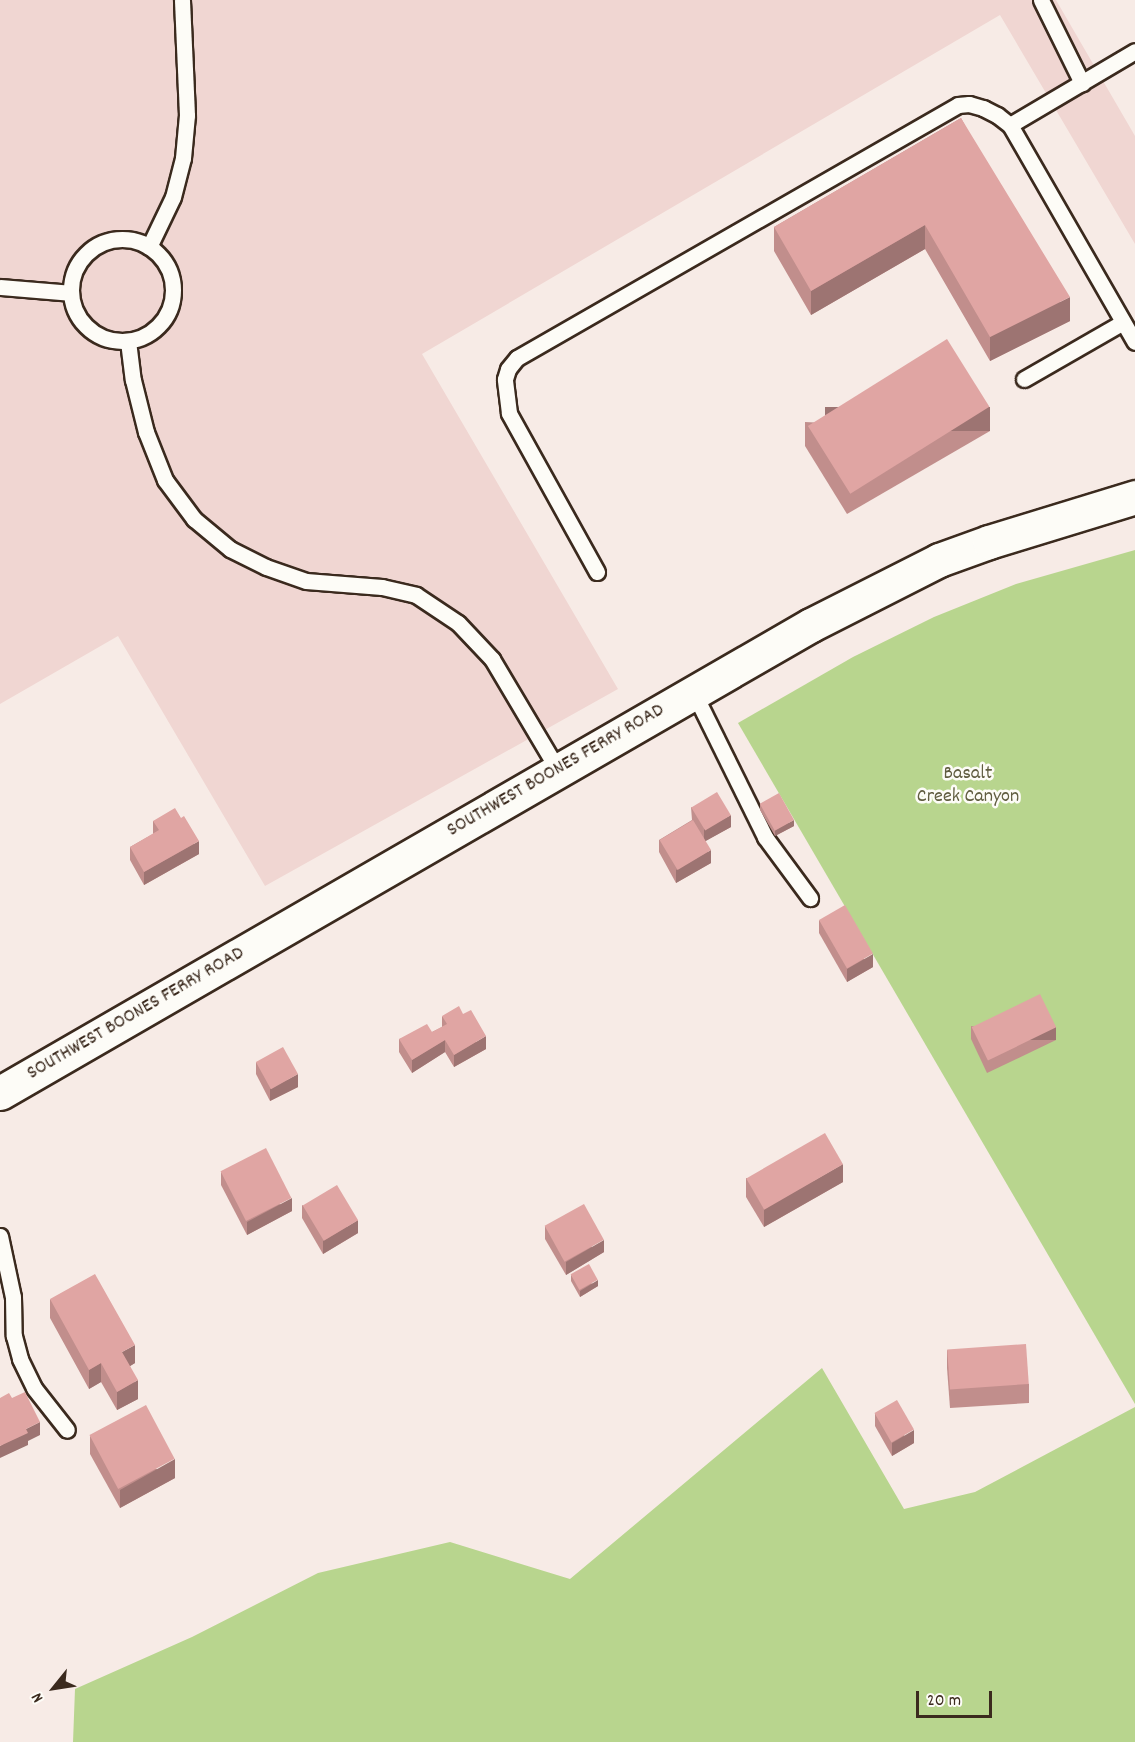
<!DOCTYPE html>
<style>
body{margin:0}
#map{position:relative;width:1135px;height:1742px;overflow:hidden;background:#f7ebe6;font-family:Dekko,sans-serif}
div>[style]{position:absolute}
.built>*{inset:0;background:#f0d6d2}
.green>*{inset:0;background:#b8d58e}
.roads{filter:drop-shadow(2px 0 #3b2a1e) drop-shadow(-2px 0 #3b2a1e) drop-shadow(0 2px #3b2a1e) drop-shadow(0 -2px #3b2a1e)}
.service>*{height:15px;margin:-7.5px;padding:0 7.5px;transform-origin:7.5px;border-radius:7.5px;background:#fdfcf7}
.service>.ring{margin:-7.5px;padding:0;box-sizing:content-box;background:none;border:15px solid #fdfcf7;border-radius:50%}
.secondary>*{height:33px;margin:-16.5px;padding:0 16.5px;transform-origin:16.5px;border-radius:16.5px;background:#fdfcf7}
.wall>*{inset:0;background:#c18e8c}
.shaded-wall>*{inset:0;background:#9d7472;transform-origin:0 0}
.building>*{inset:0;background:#e0a5a3;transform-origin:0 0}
span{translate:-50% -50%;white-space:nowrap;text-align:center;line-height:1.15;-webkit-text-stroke:5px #fdfcf7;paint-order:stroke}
.street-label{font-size:20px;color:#3b2a1e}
.park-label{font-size:20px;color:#605d40}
.north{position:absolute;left:24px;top:1658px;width:60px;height:60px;-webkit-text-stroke:4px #fdfcf7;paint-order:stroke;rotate:240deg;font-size:16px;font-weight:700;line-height:24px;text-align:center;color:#3b2a1e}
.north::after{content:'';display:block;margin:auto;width:21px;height:27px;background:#3b2a1e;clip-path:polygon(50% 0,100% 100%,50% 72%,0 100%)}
.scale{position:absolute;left:916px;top:1691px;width:76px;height:27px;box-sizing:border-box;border:3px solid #3b2a1e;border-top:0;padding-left:8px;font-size:18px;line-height:21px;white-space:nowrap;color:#3b2a1e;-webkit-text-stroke:4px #fdfcf7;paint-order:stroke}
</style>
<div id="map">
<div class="built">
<div style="clip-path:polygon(0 0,1056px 0,1135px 136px,1135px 244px,1000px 15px,422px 354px,618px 689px,265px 886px,118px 636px,0 704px)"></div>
</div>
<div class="green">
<div style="clip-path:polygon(1135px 550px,1135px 1404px,738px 723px,853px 657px,934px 617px,1016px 584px)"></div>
<div style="clip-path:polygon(822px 1368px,904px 1509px,975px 1492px,1135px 1407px,1135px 1742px,73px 1742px,75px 1689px,192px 1637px,318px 1573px,450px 1542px,570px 1579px)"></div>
</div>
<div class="roads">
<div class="service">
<div style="left:1041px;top:0;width:93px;rotate:63.7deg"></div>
<div style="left:1010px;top:125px;width:145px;rotate:-30.6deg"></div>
<div class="ring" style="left:71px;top:239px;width:87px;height:87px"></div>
<div style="left:149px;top:247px;width:55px;rotate:-64.4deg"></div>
<div style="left:173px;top:197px;width:40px;rotate:-75.6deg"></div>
<div style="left:183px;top:158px;width:43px;rotate:-84.7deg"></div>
<div style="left:187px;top:115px;width:115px;rotate:-92.5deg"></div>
<div style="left:0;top:287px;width:71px;rotate:4.8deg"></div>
<div style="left:128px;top:341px;width:39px;rotate:83deg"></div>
<div style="left:133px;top:380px;width:54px;rotate:76deg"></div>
<div style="left:146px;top:432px;width:52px;rotate:68.4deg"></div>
<div style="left:165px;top:480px;width:49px;rotate:53.4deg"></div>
<div style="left:194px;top:519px;width:47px;rotate:39.8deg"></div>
<div style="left:230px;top:549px;width:40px;rotate:26.6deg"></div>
<div style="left:266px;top:567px;width:42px;rotate:19.3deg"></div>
<div style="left:306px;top:581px;width:76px;rotate:4.5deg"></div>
<div style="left:382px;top:587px;width:35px;rotate:13deg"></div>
<div style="left:416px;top:595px;width:50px;rotate:33.7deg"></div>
<div style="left:458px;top:623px;width:50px;rotate:46.6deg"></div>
<div style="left:492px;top:659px;width:129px;rotate:59.3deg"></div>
<div style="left:1024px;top:379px;width:114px;rotate:-29.9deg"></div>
<div style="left:597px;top:572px;width:182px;rotate:-119deg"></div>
<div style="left:509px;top:413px;width:34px;rotate:-97deg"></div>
<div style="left:505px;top:379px;width:10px;rotate:-73deg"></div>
<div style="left:508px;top:369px;width:14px;rotate:-51deg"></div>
<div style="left:517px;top:358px;width:508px;rotate:-29.84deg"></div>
<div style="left:958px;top:105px;width:11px;rotate:-5deg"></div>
<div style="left:969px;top:104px;width:15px;rotate:16deg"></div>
<div style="left:983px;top:108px;width:16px;rotate:27deg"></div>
<div style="left:997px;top:115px;width:16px;rotate:38deg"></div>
<div style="left:1010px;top:125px;width:250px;rotate:60.1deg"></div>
<div style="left:693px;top:691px;width:163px;rotate:63.7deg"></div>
<div style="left:765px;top:837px;width:76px;rotate:53.6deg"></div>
<div style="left:0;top:1236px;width:62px;rotate:78deg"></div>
<div style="left:13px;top:1297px;width:39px;rotate:89deg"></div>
<div style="left:14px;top:1336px;width:24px;rotate:75deg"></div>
<div style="left:20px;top:1359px;width:32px;rotate:64deg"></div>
<div style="left:34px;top:1388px;width:53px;rotate:51.8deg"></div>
</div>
<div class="secondary">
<div style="left:0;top:1093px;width:936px;rotate:-29.99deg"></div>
<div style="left:811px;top:625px;width:144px;rotate:-26.9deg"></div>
<div style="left:939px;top:560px;width:53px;rotate:-19.8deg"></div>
<div style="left:989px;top:542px;width:153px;rotate:-17.1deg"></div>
</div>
</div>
<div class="wall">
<div style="clip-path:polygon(961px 118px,1070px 321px,990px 361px,925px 249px,811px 315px,774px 251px,774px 227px)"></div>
<div style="clip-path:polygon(805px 422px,990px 431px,847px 514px,805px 446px)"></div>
<div style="clip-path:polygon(760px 804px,794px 826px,775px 836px,760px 810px)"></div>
<div style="clip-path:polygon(691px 807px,731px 827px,705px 841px,711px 863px,676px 883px,659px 852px,659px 840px,692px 820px)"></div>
<div style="clip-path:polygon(181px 818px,199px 854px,144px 885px,130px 860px,130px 847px,153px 834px,153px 821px)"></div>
<div style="clip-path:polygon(819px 920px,873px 967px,847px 982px,819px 933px)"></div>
<div style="clip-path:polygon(442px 1016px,486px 1049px,454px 1067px,445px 1052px,412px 1073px,399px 1052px,399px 1039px,432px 1032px,442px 1027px)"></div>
<div style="clip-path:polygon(971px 1026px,1056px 1040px,987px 1073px,971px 1039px)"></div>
<div style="clip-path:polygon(256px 1062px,298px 1087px,270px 1101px,256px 1074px)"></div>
<div style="clip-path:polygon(221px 1172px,292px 1211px,247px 1235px,221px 1185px)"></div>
<div style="clip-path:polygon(746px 1178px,843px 1182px,764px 1227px,746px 1197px)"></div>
<div style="clip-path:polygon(302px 1205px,358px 1233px,323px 1254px,302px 1218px)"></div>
<div style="clip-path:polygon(545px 1226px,604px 1252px,566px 1275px,545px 1239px)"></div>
<div style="clip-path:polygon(571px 1275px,598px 1286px,580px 1297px,571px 1281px)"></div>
<div style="clip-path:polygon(50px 1299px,135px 1363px,130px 1366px,138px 1399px,117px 1410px,101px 1382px,89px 1389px,50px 1318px)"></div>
<div style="clip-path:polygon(947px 1350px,1029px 1384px,1029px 1403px,950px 1408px,947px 1368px)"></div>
<div style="clip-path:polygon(875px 1413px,914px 1443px,892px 1456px,875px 1426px)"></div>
<div style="clip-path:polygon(90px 1436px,175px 1478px,120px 1508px,90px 1454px)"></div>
</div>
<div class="shaded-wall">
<div style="clip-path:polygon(925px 225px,925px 249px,811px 315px,811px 291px)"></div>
<div style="clip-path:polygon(1070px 297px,1070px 321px,990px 361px,990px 337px)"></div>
<div style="left:990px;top:407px;width:24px;height:165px;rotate:90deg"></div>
<div style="clip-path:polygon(731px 815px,731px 827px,704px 842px,704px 829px)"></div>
<div style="clip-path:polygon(794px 820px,794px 826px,775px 836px,775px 830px)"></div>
<div style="clip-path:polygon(199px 841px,199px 854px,144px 885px,144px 872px)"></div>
<div style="clip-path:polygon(711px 850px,711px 863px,676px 883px,676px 870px)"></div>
<div style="clip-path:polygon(873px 954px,873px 967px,847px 982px,847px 969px)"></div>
<div style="left:1056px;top:1027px;width:13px;height:76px;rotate:90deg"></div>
<div style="clip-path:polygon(486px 1036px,486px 1049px,454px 1067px,454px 1055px)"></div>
<div style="clip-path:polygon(445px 1040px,445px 1052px,412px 1073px,412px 1060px)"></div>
<div style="clip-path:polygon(298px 1074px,298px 1087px,270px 1101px,270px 1089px)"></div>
<div style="clip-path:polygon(843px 1164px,843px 1182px,764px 1227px,764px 1209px)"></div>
<div style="clip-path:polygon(292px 1198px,292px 1211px,247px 1235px,247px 1222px)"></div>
<div style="clip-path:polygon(358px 1220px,358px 1233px,323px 1254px,323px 1241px)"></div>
<div style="clip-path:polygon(604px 1240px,604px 1252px,566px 1275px,566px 1262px)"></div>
<div style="clip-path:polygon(598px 1280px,598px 1286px,580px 1297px,580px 1291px)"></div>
<div style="clip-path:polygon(135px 1345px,135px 1363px,122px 1371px,122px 1352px)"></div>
<div style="clip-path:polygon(101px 1363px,101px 1382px,89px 1389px,89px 1370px)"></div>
<div style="clip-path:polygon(138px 1380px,138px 1399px,117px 1410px,117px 1392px)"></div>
<div style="clip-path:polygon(40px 1422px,40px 1435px,28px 1441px,28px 1445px,0 1458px,0 1446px,26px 1429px)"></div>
<div style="clip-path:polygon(914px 1430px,914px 1443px,892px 1456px,892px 1443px)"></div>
<div style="clip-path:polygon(175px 1459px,175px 1478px,120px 1508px,120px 1490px)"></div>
</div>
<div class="building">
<div style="clip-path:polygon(961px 118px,1070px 297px,990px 337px,925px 225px,811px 291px,774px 227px)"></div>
<div style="left:947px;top:339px;width:80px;height:164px;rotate:58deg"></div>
<div style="left:717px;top:792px;width:27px;height:30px;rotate:59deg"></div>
<div style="left:779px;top:793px;width:31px;height:22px;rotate:61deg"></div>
<div style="clip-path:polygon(175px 808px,181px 818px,184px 816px,199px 841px,144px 872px,130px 847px,159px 830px,153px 821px)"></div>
<div style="left:693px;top:820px;width:35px;height:39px;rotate:59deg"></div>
<div style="left:845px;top:905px;width:56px;height:30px;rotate:60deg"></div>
<div style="left:1040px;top:994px;width:37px;height:76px;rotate:64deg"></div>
<div style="clip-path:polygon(459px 1006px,463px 1014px,471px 1010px,486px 1036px,454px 1055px,445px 1040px,412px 1060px,399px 1039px,427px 1024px,432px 1032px,447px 1024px,442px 1016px)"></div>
<div style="left:283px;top:1047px;width:31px;height:31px;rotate:61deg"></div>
<div style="left:825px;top:1133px;width:36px;height:91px;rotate:60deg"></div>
<div style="left:266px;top:1148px;width:56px;height:51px;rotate:63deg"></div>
<div style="left:337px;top:1185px;width:41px;height:40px;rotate:59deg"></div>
<div style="left:584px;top:1204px;width:41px;height:45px;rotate:61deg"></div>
<div style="left:589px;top:1264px;width:18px;height:21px;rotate:61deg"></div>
<div style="clip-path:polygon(95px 1274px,135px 1345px,122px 1352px,138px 1380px,117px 1392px,101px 1363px,89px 1370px,50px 1299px)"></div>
<div style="left:1026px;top:1344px;width:40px;height:79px;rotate:86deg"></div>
<div style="clip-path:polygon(25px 1392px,40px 1422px,26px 1429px,28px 1433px,0 1446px,0 1398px,9px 1393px,12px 1398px)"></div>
<div style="left:897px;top:1400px;width:34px;height:26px;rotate:60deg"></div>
<div style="left:146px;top:1405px;width:61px;height:64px;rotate:62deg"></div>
</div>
<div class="street-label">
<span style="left:556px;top:771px;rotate:-30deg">SOUTHWEST BOONES FERRY ROAD</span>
<span style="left:136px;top:1014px;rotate:-30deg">SOUTHWEST BOONES FERRY ROAD</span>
</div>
<div class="park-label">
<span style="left:968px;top:786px">Basalt<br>Creek Canyon</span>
</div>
<div class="north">N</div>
<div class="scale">20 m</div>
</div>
